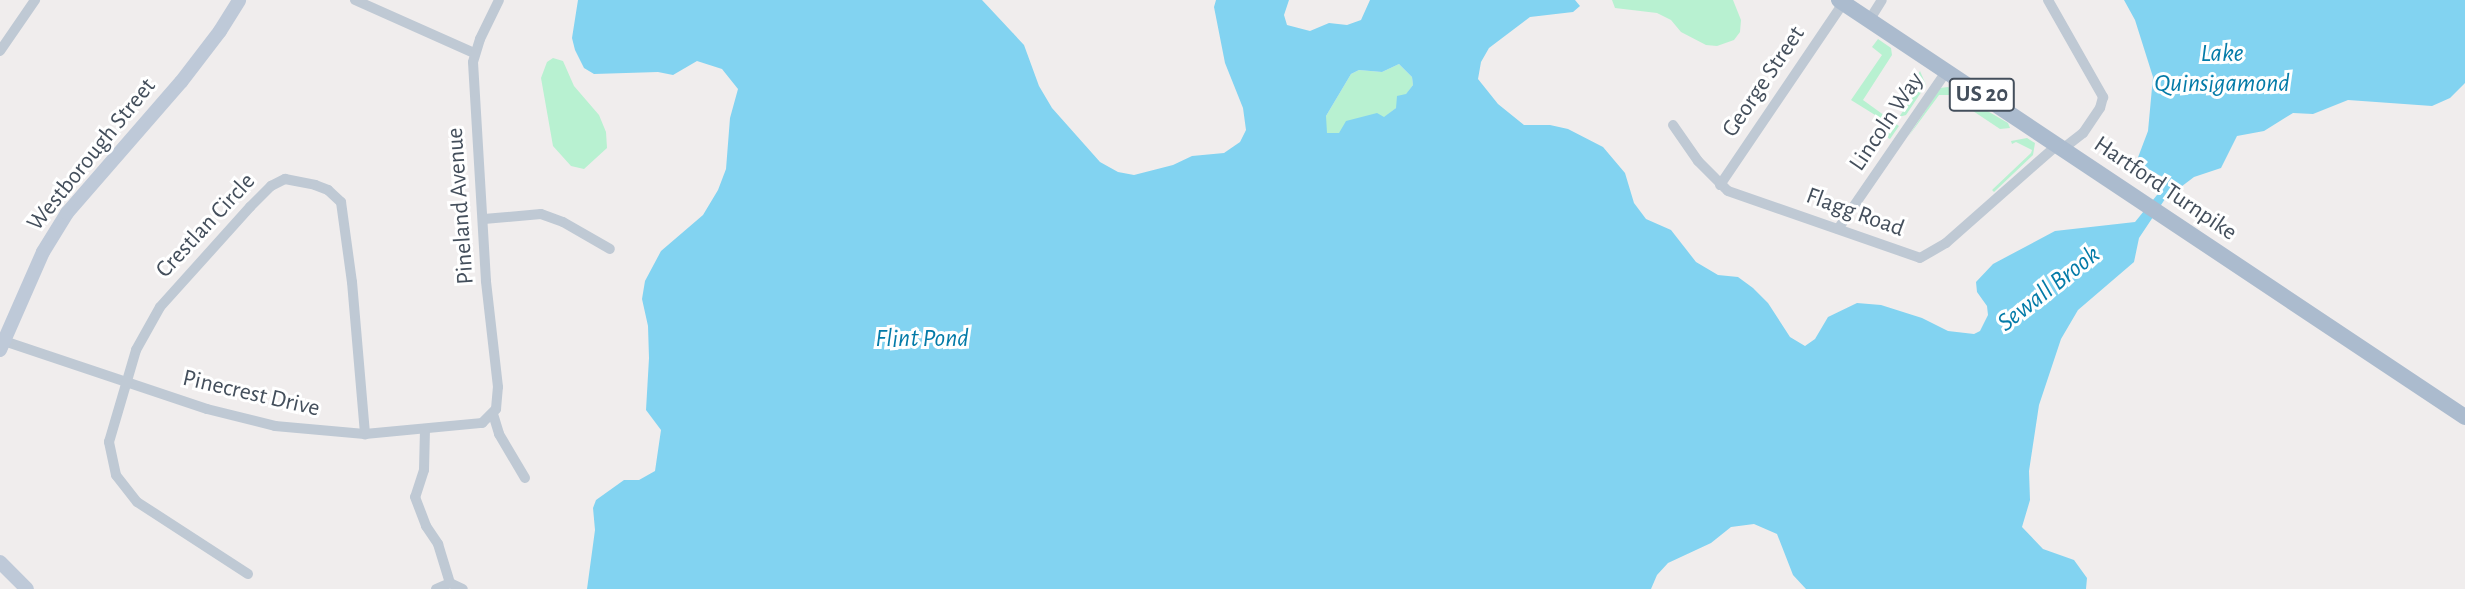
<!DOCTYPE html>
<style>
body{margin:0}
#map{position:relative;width:2465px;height:589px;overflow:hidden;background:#f0eded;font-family:"Alegreya Sans",sans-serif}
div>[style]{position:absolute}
.green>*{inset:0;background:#b8f1d1}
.water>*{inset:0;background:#82d3f1}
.street>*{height:10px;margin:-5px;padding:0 5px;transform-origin:5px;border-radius:5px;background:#bfc9d4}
.secondary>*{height:14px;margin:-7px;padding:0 7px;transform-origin:7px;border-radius:7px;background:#bec9d8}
.primary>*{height:16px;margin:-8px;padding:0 8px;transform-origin:8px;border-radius:8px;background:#abbbce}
span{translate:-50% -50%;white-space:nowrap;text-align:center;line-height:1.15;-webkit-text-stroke:6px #fff;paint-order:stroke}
.shield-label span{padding:2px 5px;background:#fff;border:2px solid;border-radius:5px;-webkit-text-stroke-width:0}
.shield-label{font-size:23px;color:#444f5c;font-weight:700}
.street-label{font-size:24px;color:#444f5c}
.water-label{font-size:26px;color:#047ba8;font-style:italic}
</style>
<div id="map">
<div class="green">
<div style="clip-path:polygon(1612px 0,1733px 0,1741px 20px,1740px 32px,1734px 40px,1717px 46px,1706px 45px,1681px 32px,1671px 20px,1657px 13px,1615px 8px)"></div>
<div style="clip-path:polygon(1878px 39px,1891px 48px,1892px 55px,1863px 100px,1899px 126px,1890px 139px,1883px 135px,1888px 123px,1851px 100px,1882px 55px,1872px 47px)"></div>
<div style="clip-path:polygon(553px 58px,563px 61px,574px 86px,599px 115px,606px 132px,607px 148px,584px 169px,571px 166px,553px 146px,541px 78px,547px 62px)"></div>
<div style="clip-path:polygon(1399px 64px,1412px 77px,1413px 85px,1396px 108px,1384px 118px,1339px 133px,1326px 133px,1326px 116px,1351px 74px,1359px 70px,1382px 72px)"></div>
<div style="clip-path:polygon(1920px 71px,1926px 85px,1906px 115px,1899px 117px,1914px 95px,1911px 86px)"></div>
<div style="clip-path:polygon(1948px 87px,1956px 93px,1955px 101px,1951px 95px,1939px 95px,1908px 137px,1940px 88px)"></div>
<div style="clip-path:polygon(1972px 102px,2008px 123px,2010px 128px,2000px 129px,1967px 107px)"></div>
<div style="clip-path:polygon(2027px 138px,2035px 143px,2033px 155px,1994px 192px,1992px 190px,2031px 153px,2032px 150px,2016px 142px,2012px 144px,2011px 141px)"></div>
</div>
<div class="water">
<div style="clip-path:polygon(evenodd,578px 0,982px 0,1024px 45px,1039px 86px,1052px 108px,1100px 162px,1118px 172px,1134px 175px,1173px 165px,1192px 156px,1224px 153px,1240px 142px,1246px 130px,1243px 108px,1225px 63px,1214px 7px,1216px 0,1289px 0,1284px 15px,1287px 25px,1310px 31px,1329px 23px,1347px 25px,1361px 20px,1370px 0,1575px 0,1580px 6px,1573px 12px,1530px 17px,1489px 48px,1481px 62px,1478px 79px,1498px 104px,1524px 125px,1550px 125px,1568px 129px,1603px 147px,1625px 173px,1634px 203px,1646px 219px,1671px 230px,1696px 262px,1718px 275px,1738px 277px,1753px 288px,1768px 303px,1790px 337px,1805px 346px,1815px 339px,1828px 317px,1857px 303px,1881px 305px,1922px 318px,1948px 331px,1974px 334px,1980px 331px,1988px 315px,1987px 306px,1977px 292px,1976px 282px,1993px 264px,2055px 231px,2135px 222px,2157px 195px,2165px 178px,2138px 165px,2137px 160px,2148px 131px,2153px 77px,2135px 20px,2124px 0,2465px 0,2465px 83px,2450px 98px,2432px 106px,2348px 100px,2313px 114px,2293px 113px,2264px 131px,2237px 136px,2221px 168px,2194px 177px,2165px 199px,2139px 238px,2134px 262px,2078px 310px,2061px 339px,2039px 405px,2029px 471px,2030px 500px,2022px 527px,2043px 549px,2074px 560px,2087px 578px,2086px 589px,1806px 589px,1793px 575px,1777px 534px,1754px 524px,1731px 527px,1711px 543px,1668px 563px,1657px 575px,1651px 589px,587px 589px,595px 530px,593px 508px,596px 500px,624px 480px,639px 480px,655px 471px,661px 430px,646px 410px,649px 358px,648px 326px,642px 299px,645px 281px,661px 251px,703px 215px,718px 190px,726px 169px,730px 118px,738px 89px,722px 69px,697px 61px,673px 75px,658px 72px,594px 74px,584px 68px,575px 50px,572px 38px,578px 0,1399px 64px,1412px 77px,1413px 85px,1406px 94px,1397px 96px,1396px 108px,1384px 117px,1377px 113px,1346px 121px,1339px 133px,1327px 133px,1326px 116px,1351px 74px,1359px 70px,1382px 72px,1399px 64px)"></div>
</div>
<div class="street">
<div style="left:355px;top:0;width:130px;rotate:24deg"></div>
<div style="left:2048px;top:0;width:112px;rotate:60.4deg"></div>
<div style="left:2103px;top:97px;width:11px;rotate:105deg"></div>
<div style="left:2100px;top:108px;width:30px;rotate:124deg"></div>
<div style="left:2083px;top:133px;width:24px;rotate:142deg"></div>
<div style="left:1870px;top:19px;width:22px;rotate:-58deg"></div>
<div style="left:0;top:51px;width:62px;rotate:-55.5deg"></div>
<div style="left:1673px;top:125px;width:44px;rotate:55.2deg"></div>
<div style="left:1698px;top:161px;width:42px;rotate:45deg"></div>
<div style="left:1728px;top:191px;width:203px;rotate:19.2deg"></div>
<div style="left:1920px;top:258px;width:30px;rotate:-30deg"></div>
<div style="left:1946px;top:243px;width:148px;rotate:-41.4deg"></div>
<div style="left:1720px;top:185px;width:220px;rotate:-55.9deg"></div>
<div style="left:484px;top:219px;width:57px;rotate:-5deg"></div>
<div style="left:541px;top:214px;width:23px;rotate:20deg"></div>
<div style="left:563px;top:222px;width:54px;rotate:29.9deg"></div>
<div style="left:1838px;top:229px;width:191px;rotate:-55.5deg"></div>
<div style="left:4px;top:341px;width:214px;rotate:18.5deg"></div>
<div style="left:207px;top:409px;width:70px;rotate:14deg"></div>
<div style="left:275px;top:426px;width:90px;rotate:5.1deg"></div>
<div style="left:365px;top:434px;width:118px;rotate:-5.4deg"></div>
<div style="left:482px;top:423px;width:20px;rotate:-45deg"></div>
<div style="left:496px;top:409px;width:22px;rotate:-85deg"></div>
<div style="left:498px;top:387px;width:107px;rotate:-96.5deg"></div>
<div style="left:486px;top:281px;width:219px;rotate:-93.4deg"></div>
<div style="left:473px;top:62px;width:24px;rotate:-73deg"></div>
<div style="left:480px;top:39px;width:43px;rotate:-64deg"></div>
<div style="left:493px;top:414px;width:21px;rotate:73deg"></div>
<div style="left:499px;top:434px;width:51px;rotate:59.4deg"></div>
<div style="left:425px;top:429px;width:41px;rotate:91.4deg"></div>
<div style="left:424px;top:470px;width:28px;rotate:108deg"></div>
<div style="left:415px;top:497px;width:31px;rotate:69deg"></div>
<div style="left:426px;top:526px;width:22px;rotate:56deg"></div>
<div style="left:438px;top:544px;width:41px;rotate:72.9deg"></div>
<div style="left:248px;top:574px;width:132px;rotate:-147deg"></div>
<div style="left:137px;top:502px;width:34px;rotate:-128deg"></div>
<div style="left:116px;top:475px;width:34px;rotate:-102deg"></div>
<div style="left:109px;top:442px;width:96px;rotate:-73.6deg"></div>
<div style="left:136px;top:350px;width:49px;rotate:-60.8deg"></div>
<div style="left:160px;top:307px;width:135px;rotate:-48deg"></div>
<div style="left:250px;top:207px;width:30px;rotate:-45deg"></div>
<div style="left:271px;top:186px;width:16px;rotate:-27deg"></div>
<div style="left:285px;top:179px;width:31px;rotate:11deg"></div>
<div style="left:315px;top:185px;width:14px;rotate:21deg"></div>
<div style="left:328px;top:190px;width:18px;rotate:43deg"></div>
<div style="left:341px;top:202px;width:81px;rotate:82.2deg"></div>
<div style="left:352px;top:282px;width:153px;rotate:85.1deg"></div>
<div style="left:436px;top:589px;width:15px;rotate:-23deg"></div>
<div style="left:450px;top:583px;width:14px;rotate:25deg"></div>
</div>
<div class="secondary">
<div style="left:0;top:350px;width:107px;rotate:-66.3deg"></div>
<div style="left:43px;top:252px;width:46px;rotate:-58.4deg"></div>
<div style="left:67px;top:213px;width:174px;rotate:-49deg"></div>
<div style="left:181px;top:82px;width:64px;rotate:-52.6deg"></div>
<div style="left:220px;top:31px;width:36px;rotate:-58deg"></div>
<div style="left:0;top:562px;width:38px;rotate:45deg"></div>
</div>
<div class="primary">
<div style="left:1839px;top:0;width:752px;rotate:33.67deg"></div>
</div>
<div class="shield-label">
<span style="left:1982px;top:95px">US 20</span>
</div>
<div class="street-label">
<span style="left:1764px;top:82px;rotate:-56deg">George Street</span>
<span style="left:1887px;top:122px;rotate:-56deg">Lincoln Way</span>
<span style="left:92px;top:155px;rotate:-51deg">Westborough Street</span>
<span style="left:2165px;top:189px;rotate:34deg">Hartford Turnpike</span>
<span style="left:461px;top:206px;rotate:-94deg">Pineland Avenue</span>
<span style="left:1855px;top:213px;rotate:20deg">Flagg Road</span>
<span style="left:206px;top:226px;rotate:-47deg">Crestlan Circle</span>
<span style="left:251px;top:394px;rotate:13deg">Pinecrest Drive</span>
</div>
<div class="water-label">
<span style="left:2222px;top:69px">Lake<br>Quinsigamond</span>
<span style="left:2049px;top:289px;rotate:-38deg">Sewall Brook</span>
<span style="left:922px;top:339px">Flint Pond</span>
</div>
</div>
